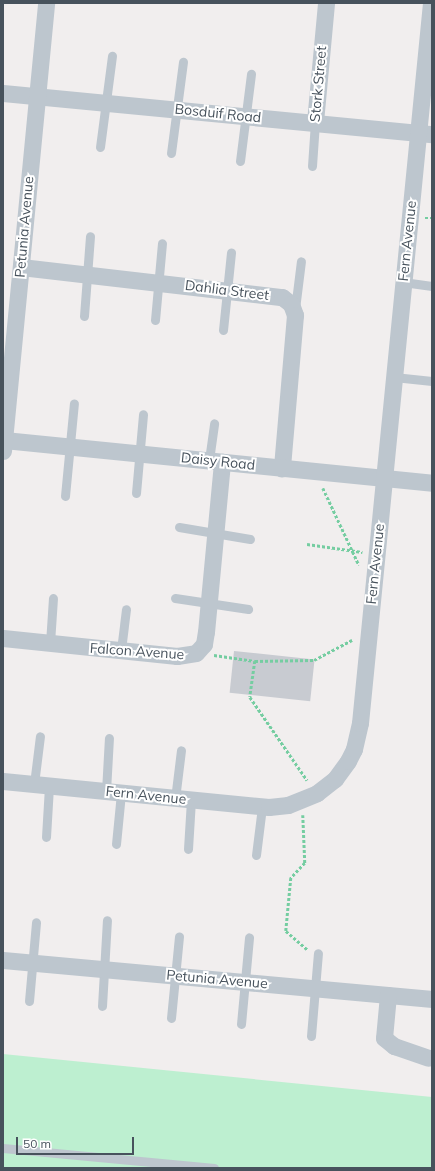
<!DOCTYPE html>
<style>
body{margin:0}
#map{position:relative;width:435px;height:1171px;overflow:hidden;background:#f1eeee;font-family:Mulish,sans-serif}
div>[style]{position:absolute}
.green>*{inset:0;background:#bdefd0}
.building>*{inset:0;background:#c8cbd1;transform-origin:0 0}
.path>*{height:2.5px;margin-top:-1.25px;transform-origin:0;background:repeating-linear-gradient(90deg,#75cda1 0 3px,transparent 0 5px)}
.service>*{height:9px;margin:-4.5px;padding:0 4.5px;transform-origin:4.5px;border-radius:4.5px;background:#bdc6ce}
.minor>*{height:17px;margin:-8.5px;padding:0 8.5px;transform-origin:8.5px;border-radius:8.5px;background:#bdc6ce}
span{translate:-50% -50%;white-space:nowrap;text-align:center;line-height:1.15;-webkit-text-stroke:4px #fff;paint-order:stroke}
.street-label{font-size:14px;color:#47525c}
.frame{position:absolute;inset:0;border:4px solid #47525c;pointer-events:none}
.scale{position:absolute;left:16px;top:1137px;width:118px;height:18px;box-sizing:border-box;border:2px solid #47525c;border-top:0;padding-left:5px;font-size:12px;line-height:14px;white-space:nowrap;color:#47525c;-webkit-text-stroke:3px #fff;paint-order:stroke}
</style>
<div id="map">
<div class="green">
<div style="clip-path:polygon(3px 1054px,432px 1097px,432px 1168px,3px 1168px)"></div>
</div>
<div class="building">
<div style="left:234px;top:651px;width:81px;height:42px;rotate:6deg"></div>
</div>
<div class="path">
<div style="left:425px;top:218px;width:7px"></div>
<div style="left:323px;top:488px;width:85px;rotate:64.9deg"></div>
<div style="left:307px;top:544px;width:56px;rotate:8.3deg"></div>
<div style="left:214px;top:655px;width:41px;rotate:8.3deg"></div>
<div style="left:255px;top:661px;width:59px;rotate:-1deg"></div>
<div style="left:314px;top:660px;width:43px;rotate:-27.8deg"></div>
<div style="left:255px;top:661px;width:36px;rotate:98deg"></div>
<div style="left:250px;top:697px;width:101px;rotate:55.5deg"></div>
<div style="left:303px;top:815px;width:48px;rotate:87.6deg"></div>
<div style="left:305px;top:863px;width:21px;rotate:133deg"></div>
<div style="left:291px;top:878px;width:53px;rotate:95.4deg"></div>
<div style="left:286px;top:931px;width:29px;rotate:41deg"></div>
</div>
<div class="service">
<div style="left:100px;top:147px;width:92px;rotate:-82.5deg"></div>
<div style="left:171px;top:153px;width:92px;rotate:-82.5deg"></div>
<div style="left:240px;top:161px;width:88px;rotate:-82.8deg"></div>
<div style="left:312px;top:166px;width:44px;rotate:-86.1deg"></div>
<div style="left:403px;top:282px;width:29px;rotate:8deg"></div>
<div style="left:295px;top:309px;width:48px;rotate:-82.9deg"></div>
<div style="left:84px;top:316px;width:80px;rotate:-85.7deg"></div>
<div style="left:155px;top:320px;width:77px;rotate:-84.8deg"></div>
<div style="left:223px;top:330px;width:78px;rotate:-84.1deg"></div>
<div style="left:394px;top:377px;width:38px;rotate:6deg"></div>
<div style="left:209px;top:460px;width:37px;rotate:-82deg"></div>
<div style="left:136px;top:493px;width:79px;rotate:-84.9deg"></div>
<div style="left:65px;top:496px;width:93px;rotate:-84.5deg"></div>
<div style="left:179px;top:527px;width:72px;rotate:9.6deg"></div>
<div style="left:175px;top:598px;width:74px;rotate:8.6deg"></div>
<div style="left:50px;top:643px;width:45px;rotate:-86.2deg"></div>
<div style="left:121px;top:650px;width:41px;rotate:-83deg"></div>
<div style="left:34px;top:784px;width:48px;rotate:-82.9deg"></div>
<div style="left:106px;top:791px;width:53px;rotate:-86.8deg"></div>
<div style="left:175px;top:799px;width:49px;rotate:-83deg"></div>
<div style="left:46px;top:837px;width:51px;rotate:-86.6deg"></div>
<div style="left:116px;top:844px;width:51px;rotate:-84.4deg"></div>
<div style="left:188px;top:849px;width:49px;rotate:-86.5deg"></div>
<div style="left:256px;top:855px;width:48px;rotate:-82.9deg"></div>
<div style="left:29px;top:1001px;width:79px;rotate:-84.9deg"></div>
<div style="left:102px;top:1006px;width:86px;rotate:-86.7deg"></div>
<div style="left:171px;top:1018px;width:82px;rotate:-84.4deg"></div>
<div style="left:241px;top:1024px;width:87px;rotate:-84.7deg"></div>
<div style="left:311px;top:1036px;width:83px;rotate:-85.2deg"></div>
<div style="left:3px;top:1148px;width:212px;rotate:5.4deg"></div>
</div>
<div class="minor">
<div style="left:3px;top:93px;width:431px;rotate:5.5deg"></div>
<div style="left:315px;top:122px;width:120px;rotate:-84.7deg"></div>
<div style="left:21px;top:267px;width:263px;rotate:6.6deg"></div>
<div style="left:282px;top:297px;width:11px;rotate:38deg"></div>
<div style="left:291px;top:304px;width:12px;rotate:70deg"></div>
<div style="left:295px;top:315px;width:154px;rotate:94.9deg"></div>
<div style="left:4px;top:440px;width:430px;rotate:5.7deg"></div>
<div style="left:3px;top:451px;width:450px;rotate:-84.5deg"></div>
<div style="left:3px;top:638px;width:175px;rotate:5.9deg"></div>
<div style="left:177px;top:656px;width:19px;rotate:-9deg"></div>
<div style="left:196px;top:653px;width:12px;rotate:-48deg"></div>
<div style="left:204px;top:644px;width:12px;rotate:-81deg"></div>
<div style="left:206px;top:632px;width:171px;rotate:-84.6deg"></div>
<div style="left:3px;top:781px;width:267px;rotate:5.6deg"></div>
<div style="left:269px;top:807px;width:19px;rotate:-6deg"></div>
<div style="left:288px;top:805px;width:31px;rotate:-22deg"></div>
<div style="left:317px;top:793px;width:23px;rotate:-38deg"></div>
<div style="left:335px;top:779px;width:22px;rotate:-54deg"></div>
<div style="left:348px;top:761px;width:13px;rotate:-63deg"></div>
<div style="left:354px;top:749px;width:27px;rotate:-77deg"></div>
<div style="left:360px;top:723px;width:723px;rotate:-84.37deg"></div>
<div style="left:3px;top:960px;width:431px;rotate:5.2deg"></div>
<div style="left:388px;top:995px;width:43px;rotate:95.3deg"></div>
<div style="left:384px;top:1038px;width:13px;rotate:39deg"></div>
<div style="left:394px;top:1046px;width:36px;rotate:19deg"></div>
</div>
<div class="street-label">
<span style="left:318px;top:84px;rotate:-85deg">Stork Street</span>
<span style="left:218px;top:113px;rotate:6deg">Bosduif Road</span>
<span style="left:24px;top:227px;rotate:-85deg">Petunia Avenue</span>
<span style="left:407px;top:241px;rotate:-84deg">Fern Avenue</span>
<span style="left:227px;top:290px;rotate:7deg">Dahlia Street</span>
<span style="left:218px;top:461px;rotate:6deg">Daisy Road</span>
<span style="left:375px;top:564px;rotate:-84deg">Fern Avenue</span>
<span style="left:137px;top:651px;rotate:4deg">Falcon Avenue</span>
<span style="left:146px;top:795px;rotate:6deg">Fern Avenue</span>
<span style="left:217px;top:979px;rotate:5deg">Petunia Avenue</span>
</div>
<div class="frame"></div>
<div class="scale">50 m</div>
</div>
